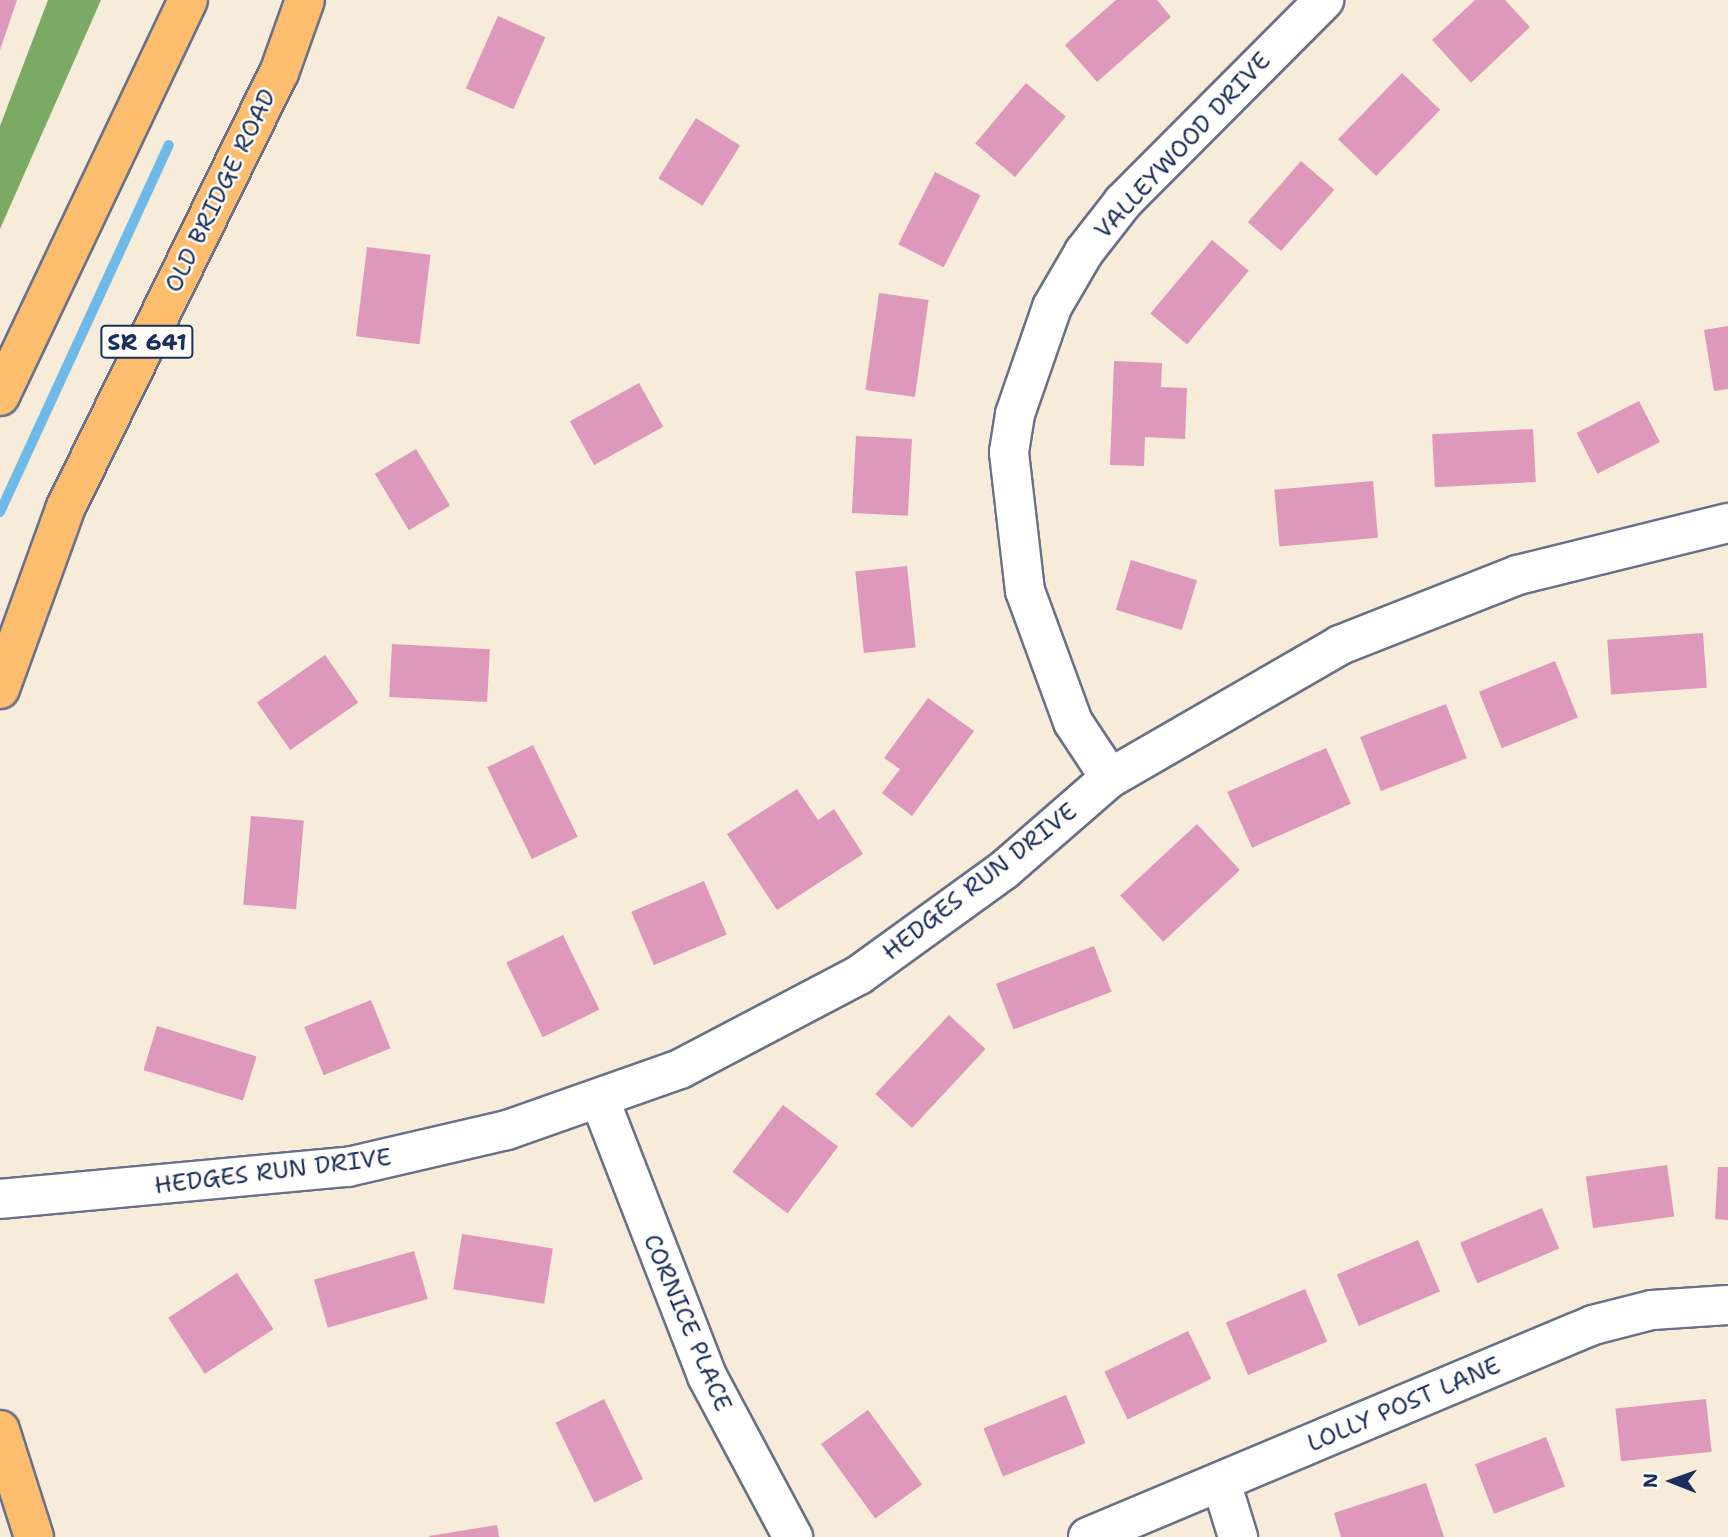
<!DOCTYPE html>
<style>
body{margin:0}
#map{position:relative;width:1728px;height:1537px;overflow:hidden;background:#f6ecd9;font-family:"Shantell Sans",sans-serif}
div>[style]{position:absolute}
.forest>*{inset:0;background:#7aaa63}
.stream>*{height:10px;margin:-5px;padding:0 5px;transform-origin:5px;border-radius:5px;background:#6eb9e7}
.building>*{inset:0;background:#dd98bb;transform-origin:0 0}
.roads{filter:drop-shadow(2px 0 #687189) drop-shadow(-2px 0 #687189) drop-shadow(0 2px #687189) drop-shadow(0 -2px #687189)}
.minor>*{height:38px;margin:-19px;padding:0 19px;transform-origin:19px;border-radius:19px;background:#fff}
.major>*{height:38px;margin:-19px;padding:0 19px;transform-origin:19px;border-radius:19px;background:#fcbd6f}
span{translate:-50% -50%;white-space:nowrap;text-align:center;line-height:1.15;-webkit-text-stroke:5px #fdfcf7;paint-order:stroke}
.shield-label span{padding:2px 5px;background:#fdfcf7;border:2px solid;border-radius:5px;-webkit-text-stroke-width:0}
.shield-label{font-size:23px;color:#1b2f5e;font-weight:700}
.street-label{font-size:24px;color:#1b2f5e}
.north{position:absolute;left:1637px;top:1446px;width:70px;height:70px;-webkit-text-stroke:5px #fdfcf7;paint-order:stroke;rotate:271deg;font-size:19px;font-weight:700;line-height:28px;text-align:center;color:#1b2f5e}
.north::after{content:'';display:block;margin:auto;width:24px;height:32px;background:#1b2f5e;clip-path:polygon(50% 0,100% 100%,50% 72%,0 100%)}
</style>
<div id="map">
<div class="forest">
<div style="clip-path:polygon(48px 0,101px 0,0 229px,0 126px)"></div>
</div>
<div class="stream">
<div style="left:0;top:512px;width:404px;rotate:-65.3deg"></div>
</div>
<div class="building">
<div style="clip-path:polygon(0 0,17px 0,0 50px)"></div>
<div style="clip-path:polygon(1116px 0,1157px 0,1171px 17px,1097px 82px,1065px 45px)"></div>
<div style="clip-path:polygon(1475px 0,1505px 0,1530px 27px,1471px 83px,1432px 40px)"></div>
<div style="left:498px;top:16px;width:52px;height:79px;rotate:24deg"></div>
<div style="left:1402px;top:73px;width:53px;height:92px;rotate:44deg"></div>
<div style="left:1026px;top:83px;width:52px;height:79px;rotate:40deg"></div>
<div style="left:696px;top:118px;width:52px;height:71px;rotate:32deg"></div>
<div style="left:1301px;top:161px;width:44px;height:81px;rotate:41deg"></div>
<div style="left:935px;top:172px;width:51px;height:81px;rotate:27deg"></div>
<div style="left:1212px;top:240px;width:48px;height:96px;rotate:40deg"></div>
<div style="left:367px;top:247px;width:64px;height:90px;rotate:7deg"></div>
<div style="left:879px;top:293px;width:50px;height:98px;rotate:8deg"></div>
<div style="clip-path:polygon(1728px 326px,1728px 389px,1714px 391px,1704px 330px)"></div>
<div style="clip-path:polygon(1114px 361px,1162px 363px,1161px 387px,1187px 388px,1185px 439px,1145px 437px,1144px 466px,1110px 465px)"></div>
<div style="left:639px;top:383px;width:50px;height:79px;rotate:61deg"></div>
<div style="left:1639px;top:401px;width:46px;height:70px;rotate:63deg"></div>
<div style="left:1533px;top:429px;width:53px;height:101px;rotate:87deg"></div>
<div style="left:856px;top:436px;width:56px;height:77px;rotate:3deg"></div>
<div style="left:416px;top:449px;width:66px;height:48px;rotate:59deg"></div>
<div style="left:1373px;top:481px;width:57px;height:99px;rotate:85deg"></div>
<div style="left:1131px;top:560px;width:69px;height:52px;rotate:17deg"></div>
<div style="left:907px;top:566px;width:82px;height:52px;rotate:84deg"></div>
<div style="left:1703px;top:633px;width:55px;height:96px;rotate:86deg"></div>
<div style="left:392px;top:644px;width:98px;height:53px;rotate:3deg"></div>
<div style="left:325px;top:655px;width:58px;height:83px;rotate:55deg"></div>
<div style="left:1555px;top:661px;width:61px;height:82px;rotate:68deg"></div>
<div style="clip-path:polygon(928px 698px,974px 731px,912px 816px,882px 793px,900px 769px,884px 758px)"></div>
<div style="left:1446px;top:704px;width:58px;height:92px;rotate:69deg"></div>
<div style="left:533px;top:745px;width:102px;height:51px;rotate:64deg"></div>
<div style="left:1326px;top:748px;width:61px;height:108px;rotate:66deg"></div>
<div style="clip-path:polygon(797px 789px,818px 820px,834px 809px,863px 854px,777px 910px,727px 834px)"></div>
<div style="left:251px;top:816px;width:53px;height:89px;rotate:5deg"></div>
<div style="left:1197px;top:824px;width:63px;height:105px;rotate:47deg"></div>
<div style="left:704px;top:881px;width:58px;height:79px;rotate:67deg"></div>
<div style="left:563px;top:935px;width:83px;height:63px;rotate:64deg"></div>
<div style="left:1094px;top:946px;width:49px;height:105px;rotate:69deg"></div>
<div style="left:371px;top:1000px;width:52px;height:72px;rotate:68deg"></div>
<div style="left:949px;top:1015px;width:50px;height:108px;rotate:43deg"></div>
<div style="left:157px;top:1026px;width:104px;height:46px;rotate:17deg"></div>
<div style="left:783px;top:1105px;width:69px;height:84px;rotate:37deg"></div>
<div style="left:1667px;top:1165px;width:52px;height:82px;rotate:82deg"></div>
<div style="clip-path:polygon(1718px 1167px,1728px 1167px,1728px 1220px,1715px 1219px)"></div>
<div style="left:1542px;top:1208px;width:44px;height:89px;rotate:67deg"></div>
<div style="left:462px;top:1234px;width:92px;height:56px;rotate:9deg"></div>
<div style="left:1418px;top:1240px;width:56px;height:88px;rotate:67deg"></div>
<div style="left:414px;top:1251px;width:50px;height:104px;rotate:74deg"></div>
<div style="left:237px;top:1273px;width:67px;height:82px;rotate:57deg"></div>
<div style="left:1305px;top:1289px;width:57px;height:86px;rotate:67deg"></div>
<div style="left:1188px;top:1331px;width:53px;height:93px;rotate:64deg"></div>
<div style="left:1066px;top:1395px;width:52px;height:89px;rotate:68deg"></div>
<div style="left:604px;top:1399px;width:89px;height:54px;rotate:64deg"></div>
<div style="left:1706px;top:1399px;width:53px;height:91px;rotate:84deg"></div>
<div style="left:868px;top:1410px;width:92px;height:58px;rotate:54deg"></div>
<div style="left:1546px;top:1437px;width:53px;height:76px;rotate:69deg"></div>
<div style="clip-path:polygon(1426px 1483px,1444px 1537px,1341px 1537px,1334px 1513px)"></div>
<div style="clip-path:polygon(497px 1525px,499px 1537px,430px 1537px,429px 1536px)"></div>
</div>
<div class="roads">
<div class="minor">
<div style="left:1110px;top:778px;width:67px;rotate:-123.5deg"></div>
<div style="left:1073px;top:722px;width:140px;rotate:-110.1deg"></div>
<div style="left:1025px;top:591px;width:140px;rotate:-96.6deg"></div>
<div style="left:1009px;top:452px;width:38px;rotate:-81deg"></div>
<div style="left:1015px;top:414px;width:113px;rotate:-70.9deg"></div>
<div style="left:1052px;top:307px;width:64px;rotate:-59.8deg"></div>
<div style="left:1084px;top:252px;width:63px;rotate:-52deg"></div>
<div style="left:1123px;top:202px;width:285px;rotate:-45.1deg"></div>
<div style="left:600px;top:1100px;width:296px;rotate:68.8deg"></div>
<div style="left:707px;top:1376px;width:183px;rotate:61.9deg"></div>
<div style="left:0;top:1199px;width:349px;rotate:-5.3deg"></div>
<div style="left:348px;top:1167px;width:163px;rotate:-13.1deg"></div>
<div style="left:507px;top:1130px;width:183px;rotate:-19.4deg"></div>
<div style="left:680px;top:1069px;width:202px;rotate:-27.7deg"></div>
<div style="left:859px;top:975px;width:179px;rotate:-35.9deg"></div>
<div style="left:1004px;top:870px;width:140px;rotate:-41deg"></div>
<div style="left:1110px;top:778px;width:266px;rotate:-30deg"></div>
<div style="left:1340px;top:645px;width:191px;rotate:-21.5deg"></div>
<div style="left:1518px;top:575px;width:216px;rotate:-13.9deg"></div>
<div style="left:1221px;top:1482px;width:58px;rotate:72.8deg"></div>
<div style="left:1088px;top:1537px;width:548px;rotate:-22.77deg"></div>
<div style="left:1593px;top:1325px;width:61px;rotate:-14.3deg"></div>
<div style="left:1652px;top:1310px;width:76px;rotate:-3.8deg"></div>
</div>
<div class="major">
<div style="left:0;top:396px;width:438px;rotate:-64.6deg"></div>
<div style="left:0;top:689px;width:191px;rotate:-70.1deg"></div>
<div style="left:65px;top:509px;width:486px;rotate:-63.9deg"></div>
<div style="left:279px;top:73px;width:77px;rotate:-70.4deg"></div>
<div style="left:0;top:1430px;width:112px;rotate:72.4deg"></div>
</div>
</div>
<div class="shield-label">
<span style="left:147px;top:342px">SR 641</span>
</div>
<div class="street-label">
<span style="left:1183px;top:146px;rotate:-47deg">VALLEYWOOD DRIVE</span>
<span style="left:221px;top:191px;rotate:-64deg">OLD BRIDGE ROAD</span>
<span style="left:980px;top:882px;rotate:-38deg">HEDGES RUN DRIVE</span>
<span style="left:273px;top:1172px;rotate:-7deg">HEDGES RUN DRIVE</span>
<span style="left:687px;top:1323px;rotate:67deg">CORNICE PLACE</span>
<span style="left:1404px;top:1405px;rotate:-23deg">LOLLY POST LANE</span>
</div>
<div class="north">N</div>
</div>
